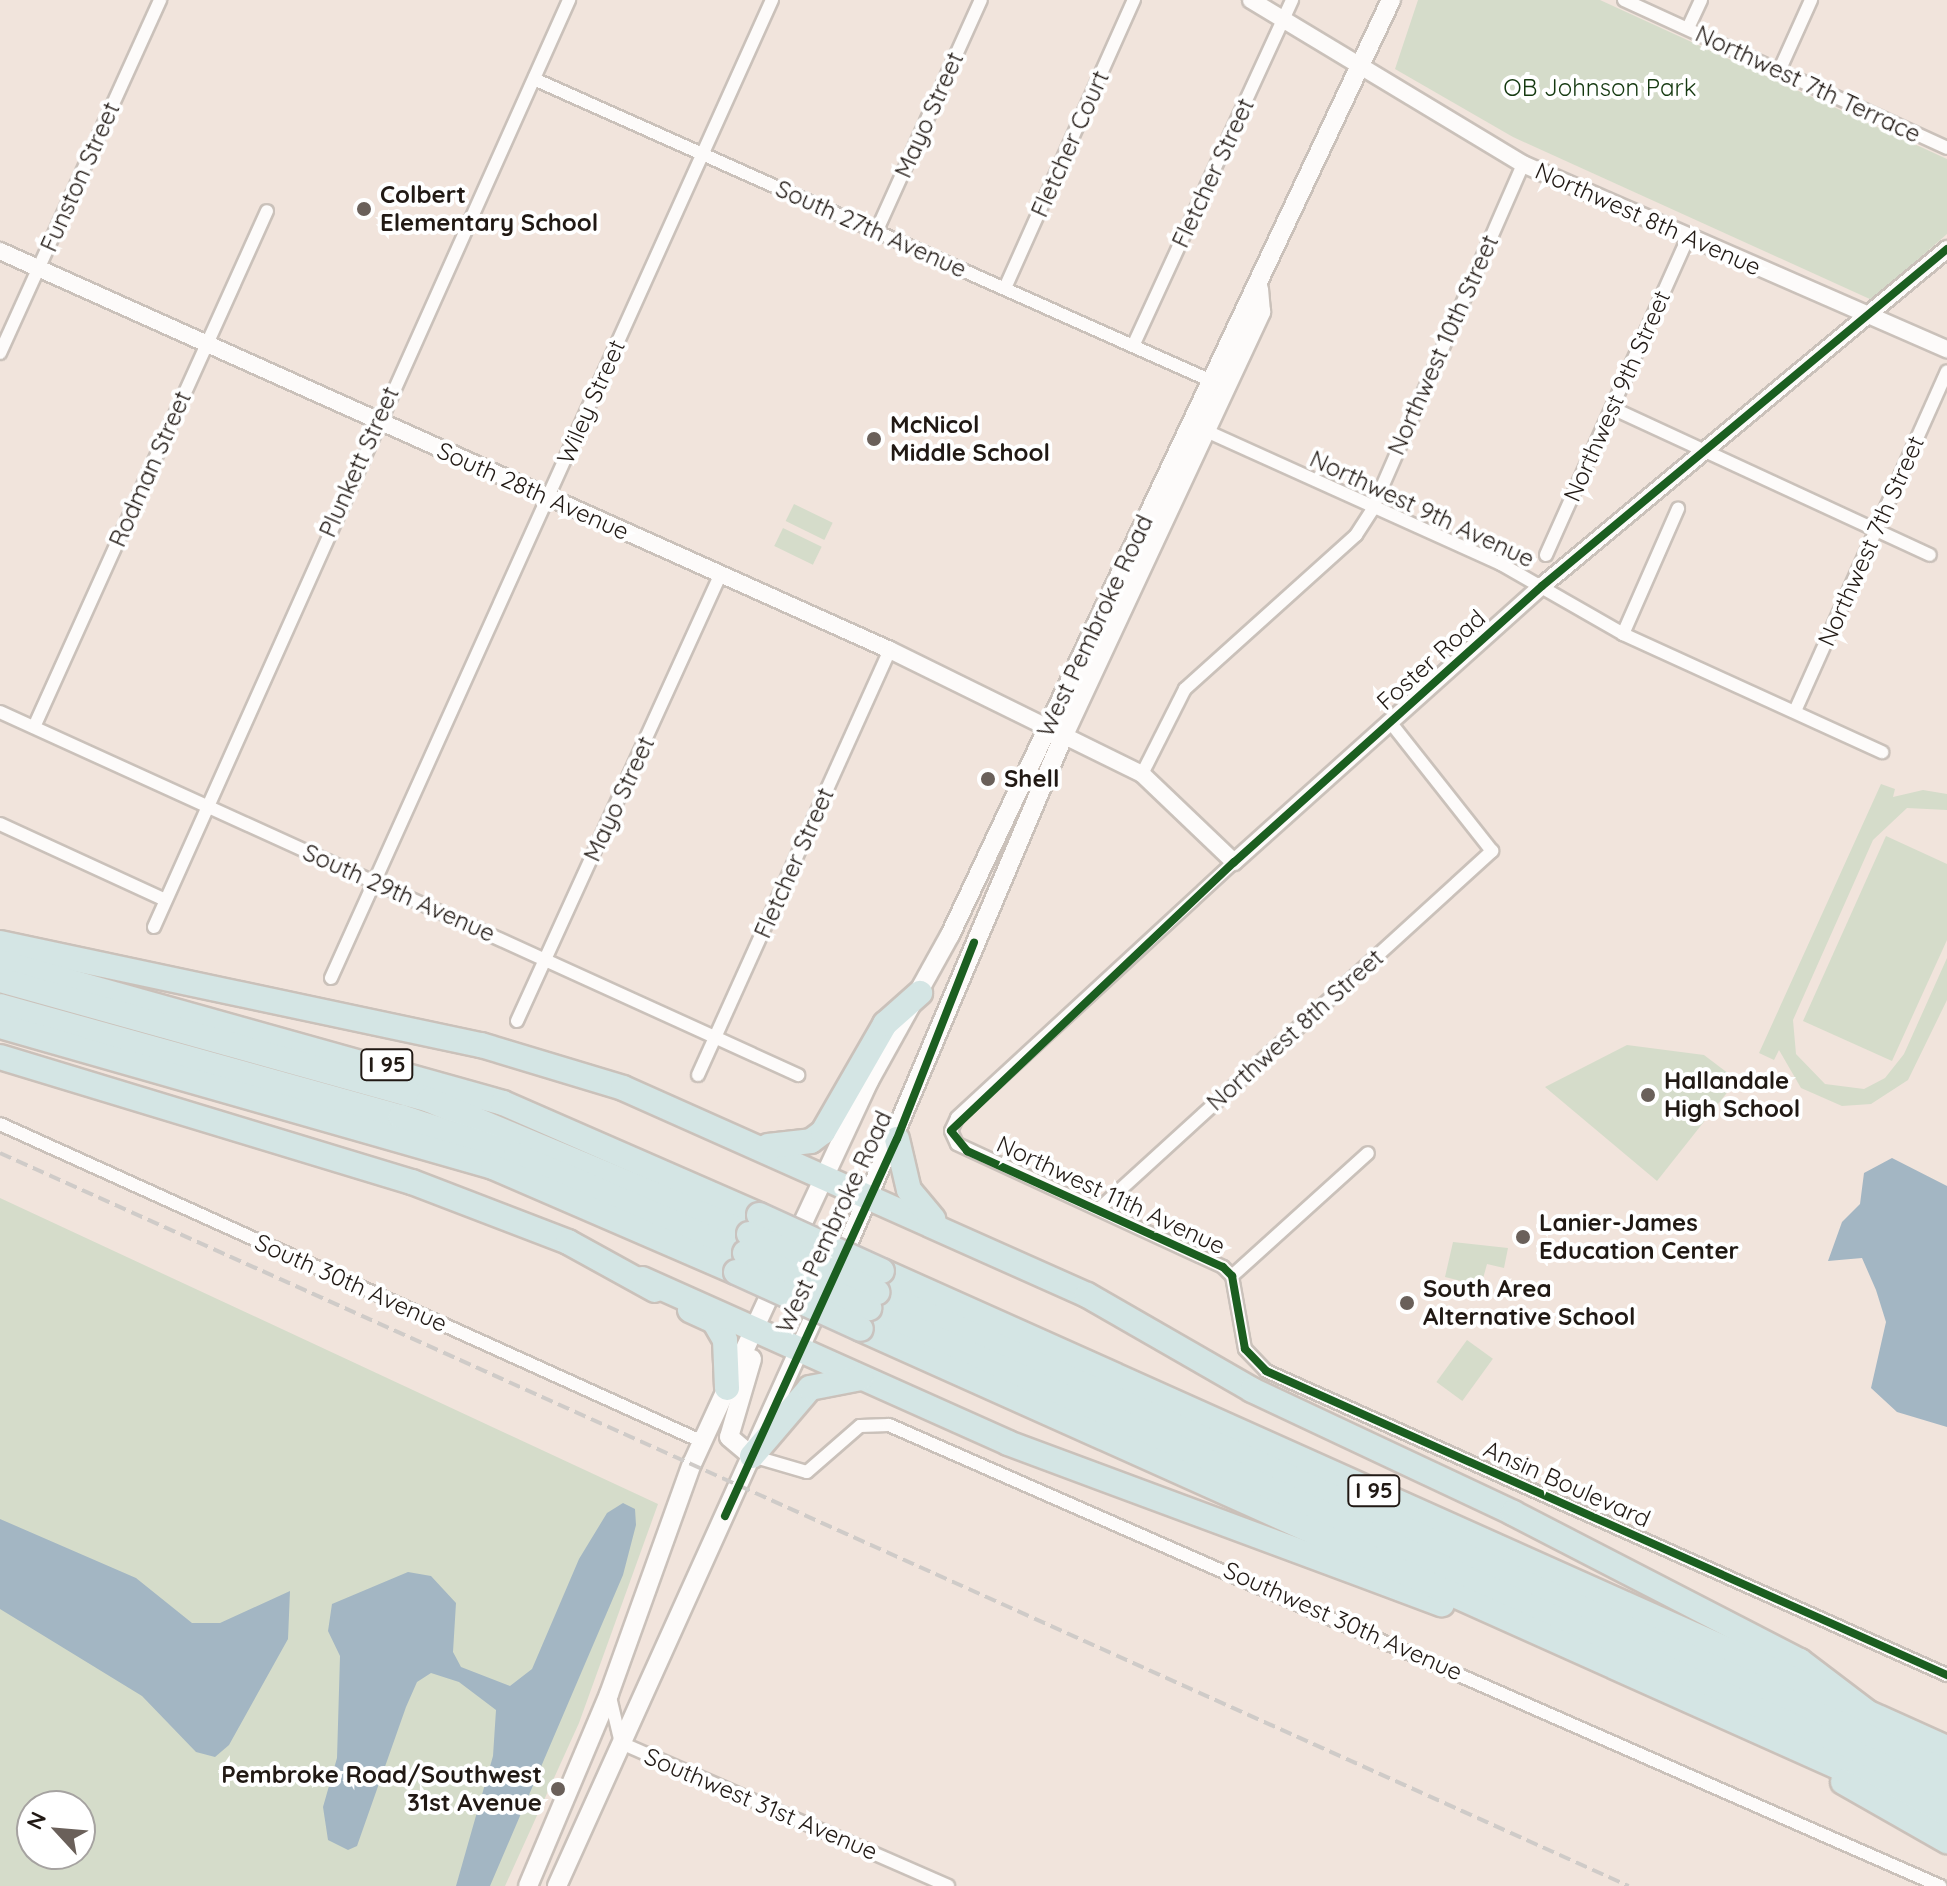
<!DOCTYPE html>
<style>
body{margin:0}
#map{position:relative;width:1947px;height:1886px;overflow:hidden;background:#f1e4dc;font-family:Quicksand,sans-serif}
div>[style]{position:absolute}
.green>*{inset:0;background:#d5dcca;transform-origin:0 0}
.water>*{inset:0;background:#a3b6c3}
.roads{filter:drop-shadow(2px 0 #cac1ba) drop-shadow(-2px 0 #cac1ba) drop-shadow(0 2px #cac1ba) drop-shadow(0 -2px #cac1ba)}
.minor>*{height:12px;margin:-6px;padding:0 6px;transform-origin:6px;border-radius:6px;background:#fdfbfa}
.tertiary>*{height:16px;margin:-8px;padding:0 8px;transform-origin:8px;border-radius:8px;background:#fdfbfa}
.secondary>*{height:18px;margin:-9px;padding:0 9px;transform-origin:9px;border-radius:9px;background:#fdfbfa}
.motorway>*{height:24px;margin:-12px;padding:0 12px;transform-origin:12px;border-radius:12px;background:#d4e5e4}
.rail>*{height:4px;margin-top:-2px;transform-origin:0;background:repeating-linear-gradient(90deg,#cfcbc8 0 12px,transparent 0 18px)}
.bridges{filter:drop-shadow(2px 0 #c9c3bf) drop-shadow(-2px 0 #c9c3bf) drop-shadow(0 2px #c9c3bf) drop-shadow(0 -2px #c9c3bf)}
.motorway-bridge>*{height:24px;margin:-12px;padding:0 12px;transform-origin:12px;border-radius:12px;background:#d4e5e4}
.cycleway>*{height:8px;margin:-4px;padding:0 4px;transform-origin:4px;border-radius:4px;background:#1b5e20}
.dots>*{width:22px;height:22px;translate:-50% -50%;box-sizing:border-box;border:4px solid #fff;border-radius:50%}
span{translate:-50% -50%;white-space:nowrap;text-align:center;line-height:1.15;-webkit-text-stroke:8px #fff;paint-order:stroke}
.shield-label span{padding:2px 6px;background:#fff;border:2px solid;border-radius:6px;-webkit-text-stroke-width:0}
.shield-label{font-size:22px;color:#211914;font-weight:700}
.street-label{font-size:24px;color:#211914}
.park-label{font-size:24px;color:#153910}
.poi-label{font-size:24px;color:#211914;font-weight:700}
.left{translate:0 -50%;text-align:left}
.right{translate:-100% -50%;text-align:right}
.north{position:absolute;left:16px;top:1790px;width:80px;height:80px;box-sizing:border-box;background:#fff;border:2px solid #a6a3a1;border-radius:50%;rotate:296deg;font-size:22px;font-weight:700;line-height:32px;text-align:center;color:#211914}
.north::after{content:'';display:block;margin:auto;width:28px;height:36px;background:#6a605a;clip-path:polygon(50% 0,100% 100%,50% 72%,0 100%)}
</style>
<div id="map">
<div class="green">
<div style="clip-path:polygon(1418px 0,1600px 0,1947px 159px,1947px 234px,1872px 300px,1513px 137px,1395px 69px)"></div>
<div style="left:794px;top:504px;width:43px;height:19px;rotate:26deg"></div>
<div style="left:783px;top:528px;width:43px;height:20px;rotate:26deg"></div>
<div style="clip-path:polygon(1881px 784px,1895px 789px,1893px 797px,1923px 790px,1947px 794px,1947px 810px,1907px 808px,1873px 840px,1793px 1020px,1796px 1054px,1825px 1084px,1864px 1089px,1885px 1078px,1904px 1054px,1947px 958px,1947px 1000px,1908px 1080px,1871px 1104px,1842px 1106px,1801px 1088px,1779px 1050px,1774px 1060px,1759px 1053px)"></div>
<div style="clip-path:polygon(1886px 836px,1947px 864px,1947px 940px,1892px 1061px,1803px 1021px)"></div>
<div style="clip-path:polygon(1627px 1045px,1704px 1055px,1737px 1080px,1657px 1181px,1545px 1087px)"></div>
<div style="clip-path:polygon(evenodd,0 1198px,658px 1504px,579px 1723px,505px 1886px,0 1886px,0 1198px,32px 1806px,80px 1806px,80px 1854px,32px 1854px,32px 1806px)"></div>
<div style="clip-path:polygon(1453px 1242px,1508px 1248px,1504px 1268px,1487px 1264px,1481px 1286px,1445px 1277px)"></div>
<div style="left:1467px;top:1340px;width:32px;height:52px;rotate:36deg"></div>
</div>
<div class="water">
<div style="clip-path:polygon(1892px 1158px,1947px 1186px,1947px 1427px,1897px 1412px,1871px 1388px,1886px 1322px,1876px 1290px,1862px 1258px,1828px 1261px,1842px 1222px,1860px 1204px,1864px 1173px)"></div>
<div style="clip-path:polygon(623px 1503px,635px 1509px,636px 1525px,623px 1575px,490px 1886px,456px 1886px,493px 1756px,496px 1710px,459px 1682px,431px 1673px,417px 1682px,406px 1707px,357px 1846px,348px 1850px,328px 1840px,323px 1807px,337px 1758px,340px 1656px,328px 1631px,332px 1604px,408px 1572px,431px 1576px,456px 1603px,453px 1652px,461px 1667px,510px 1686px,532px 1669px,579px 1559px,607px 1513px)"></div>
<div style="clip-path:polygon(0 1519px,136px 1578px,192px 1623px,220px 1623px,290px 1591px,288px 1639px,229px 1745px,215px 1757px,196px 1752px,142px 1696px,0 1609px)"></div>
</div>
<div class="roads">
<div class="minor">
<div style="left:1624px;top:0;width:355px;rotate:24.6deg"></div>
<div style="left:1688px;top:28px;width:31px;rotate:-65deg"></div>
<div style="left:1780px;top:69px;width:76px;rotate:-65.8deg"></div>
<div style="left:534px;top:79px;width:739px;rotate:24.03deg"></div>
<div style="left:877px;top:230px;width:252px;rotate:-65.7deg"></div>
<div style="left:1005px;top:288px;width:316px;rotate:-65.9deg"></div>
<div style="left:1133px;top:346px;width:381px;rotate:-65.3deg"></div>
<div style="left:0;top:353px;width:388px;rotate:-65.6deg"></div>
<div style="left:1612px;top:408px;width:350px;rotate:24.8deg"></div>
<div style="left:1204px;top:430px;width:326px;rotate:24.3deg"></div>
<div style="left:1501px;top:564px;width:141px;rotate:29.8deg"></div>
<div style="left:1623px;top:634px;width:285px;rotate:24.5deg"></div>
<div style="left:1546px;top:555px;width:347px;rotate:-65.9deg"></div>
<div style="left:1623px;top:634px;width:137px;rotate:-66.3deg"></div>
<div style="left:1795px;top:711px;width:372px;rotate:-65.9deg"></div>
<div style="left:0;top:712px;width:877px;rotate:24.46deg"></div>
<div style="left:34px;top:727px;width:566px;rotate:-65.7deg"></div>
<div style="left:1142px;top:774px;width:95px;rotate:-63.2deg"></div>
<div style="left:1185px;top:689px;width:230px;rotate:-42deg"></div>
<div style="left:1356px;top:535px;width:30px;rotate:-57deg"></div>
<div style="left:1372px;top:510px;width:378px;rotate:-66.4deg"></div>
<div style="left:0;top:824px;width:182px;rotate:24.7deg"></div>
<div style="left:1234px;top:862px;width:377px;rotate:137.3deg"></div>
<div style="left:957px;top:1118px;width:14px;rotate:115deg"></div>
<div style="left:951px;top:1131px;width:14px;rotate:65deg"></div>
<div style="left:957px;top:1144px;width:293px;rotate:24.8deg"></div>
<div style="left:1223px;top:1267px;width:13px;rotate:45deg"></div>
<div style="left:1232px;top:1276px;width:74px;rotate:79.9deg"></div>
<div style="left:1245px;top:1349px;width:30px;rotate:46deg"></div>
<div style="left:1266px;top:1371px;width:746px;rotate:24.06deg"></div>
<div style="left:154px;top:927px;width:1016px;rotate:-65.88deg"></div>
<div style="left:331px;top:978px;width:1073px;rotate:-65.73deg"></div>
<div style="left:517px;top:1021px;width:489px;rotate:-65.5deg"></div>
<div style="left:698px;top:1075px;width:466px;rotate:-65.7deg"></div>
<div style="left:0;top:1124px;width:772px;rotate:24.34deg"></div>
<div style="left:1099px;top:1209px;width:532px;rotate:-42.33deg"></div>
<div style="left:1492px;top:851px;width:163px;rotate:-128.3deg"></div>
<div style="left:1232px;top:1276px;width:183px;rotate:-42.1deg"></div>
<div style="left:752px;top:1456px;width:57px;rotate:16.2deg"></div>
<div style="left:807px;top:1472px;width:70px;rotate:-41deg"></div>
<div style="left:860px;top:1426px;width:29px;rotate:-2deg"></div>
<div style="left:889px;top:1425px;width:1148px;rotate:23.68deg"></div>
<div style="left:610px;top:1697px;width:47px;rotate:76.6deg"></div>
<div style="left:621px;top:1743px;width:357px;rotate:23.6deg"></div>
</div>
<div class="tertiary">
<div style="left:1251px;top:0;width:318px;rotate:31.1deg"></div>
<div style="left:1523px;top:164px;width:463px;rotate:23.6deg"></div>
<div style="left:0;top:251px;width:975px;rotate:24.15deg"></div>
<div style="left:890px;top:650px;width:281px;rotate:26.2deg"></div>
<div style="left:1142px;top:774px;width:127px;rotate:43.7deg"></div>
<div style="left:1234px;top:862px;width:414px;rotate:-41.9deg"></div>
<div style="left:1542px;top:586px;width:527px;rotate:-39.76deg"></div>
</div>
<div class="secondary">
<div style="left:793px;top:1244px;width:180px;rotate:-65deg"></div>
<div style="left:869px;top:1081px;width:167px;rotate:-61deg"></div>
<div style="left:950px;top:935px;width:1034px;rotate:-64.75deg"></div>
<div style="left:839px;top:1265px;width:576px;rotate:-67deg"></div>
<div style="left:1064px;top:735px;width:467px;rotate:-65deg"></div>
<div style="left:1261px;top:312px;width:23px;rotate:-95deg"></div>
<div style="left:752px;top:1359px;width:81px;rotate:106.4deg"></div>
<div style="left:729px;top:1437px;width:30px;rotate:40deg"></div>
<div style="left:528px;top:1886px;width:208px;rotate:-67.1deg"></div>
<div style="left:609px;top:1694px;width:245px;rotate:-70.2deg"></div>
<div style="left:692px;top:1464px;width:204px;rotate:-65.3deg"></div>
<div style="left:557px;top:1886px;width:644px;rotate:-65.7deg"></div>
</div>
<div class="motorway">
<div style="left:0;top:943px;width:492px;rotate:12deg"></div>
<div style="left:481px;top:1045px;width:148px;rotate:16.8deg"></div>
<div style="left:623px;top:1088px;width:508px;rotate:24.04deg"></div>
<div style="left:1087px;top:1295px;width:190px;rotate:29.9deg"></div>
<div style="left:1252px;top:1390px;width:289px;rotate:25.2deg"></div>
<div style="left:1513px;top:1513px;width:323px;rotate:27.3deg"></div>
<div style="left:1800px;top:1661px;width:84px;rotate:37.3deg"></div>
<div style="left:0;top:962px;width:522px;rotate:15.66deg"></div>
<div style="left:503px;top:1103px;width:279px;rotate:23.6deg"></div>
<div style="left:0;top:980px;width:445px;rotate:15.6deg"></div>
<div style="left:429px;top:1100px;width:347px;rotate:22.7deg"></div>
<div style="left:0;top:1006px;width:416px;rotate:15.5deg"></div>
<div style="left:401px;top:1117px;width:121px;rotate:18.3deg"></div>
<div style="left:516px;top:1155px;width:249px;rotate:23.2deg"></div>
<div style="left:0;top:1026px;width:513px;rotate:15.96deg"></div>
<div style="left:493px;top:1167px;width:265px;rotate:23.4deg"></div>
<div style="left:0;top:1057px;width:431px;rotate:16.9deg"></div>
<div style="left:412px;top:1182px;width:167px;rotate:21deg"></div>
<div style="left:568px;top:1242px;width:99px;rotate:28.9deg"></div>
<div style="left:897px;top:1139px;width:52px;rotate:76.8deg"></div>
<div style="left:909px;top:1190px;width:38px;rotate:50deg"></div>
<div style="left:768px;top:1146px;width:43px;rotate:-6.6deg"></div>
<div style="left:811px;top:1141px;width:15px;rotate:-37deg"></div>
<div style="left:823px;top:1132px;width:125px;rotate:-60.1deg"></div>
<div style="left:885px;top:1024px;width:47px;rotate:-41.5deg"></div>
<div style="left:882px;top:1271px;width:1167px;rotate:24.13deg"></div>
<div style="left:642px;top:1279px;width:401px;rotate:24.1deg"></div>
<div style="left:1008px;top:1443px;width:463px;rotate:20.4deg"></div>
<div style="left:877px;top:1292px;width:1173px;rotate:24.16deg"></div>
<div style="left:869px;top:1308px;width:1183px;rotate:24.31deg"></div>
<div style="left:690px;top:1310px;width:26px;rotate:25deg"></div>
<div style="left:714px;top:1321px;width:22px;rotate:60deg"></div>
<div style="left:725px;top:1340px;width:48px;rotate:87.6deg"></div>
<div style="left:861px;top:1329px;width:1190px;rotate:24.15deg"></div>
<div style="left:752px;top:1456px;width:89px;rotate:-49.5deg"></div>
<div style="left:810px;top:1388px;width:52px;rotate:-11.1deg"></div>
<div style="left:1843px;top:1782px;width:120px;rotate:29.6deg"></div>
</div>
</div>
<div class="rail">
<div style="left:0;top:1153px;width:1786px;rotate:24.23deg"></div>
</div>
<div class="bridges">
<div class="motorway-bridge">
<div style="left:759px;top:1215px;width:135px;rotate:24.5deg"></div>
<div style="left:749px;top:1234px;width:141px;rotate:24.4deg"></div>
<div style="left:745px;top:1253px;width:136px;rotate:23.9deg"></div>
<div style="left:736px;top:1272px;width:137px;rotate:24.5deg"></div>
</div>
</div>
<div class="cycleway">
<div style="left:1947px;top:249px;width:527px;rotate:140.24deg"></div>
<div style="left:1542px;top:586px;width:414px;rotate:138.1deg"></div>
<div style="left:1234px;top:862px;width:390px;rotate:136.5deg"></div>
<div style="left:951px;top:1131px;width:26px;rotate:51deg"></div>
<div style="left:967px;top:1151px;width:281px;rotate:24.4deg"></div>
<div style="left:1223px;top:1267px;width:13px;rotate:45deg"></div>
<div style="left:1232px;top:1276px;width:74px;rotate:79.9deg"></div>
<div style="left:1245px;top:1349px;width:30px;rotate:46deg"></div>
<div style="left:1266px;top:1371px;width:746px;rotate:24.06deg"></div>
<div style="left:725px;top:1516px;width:414px;rotate:-65.5deg"></div>
<div style="left:897px;top:1139px;width:211px;rotate:-68.6deg"></div>
</div>
<div class="dots">
<div style="left:364px;top:209px;background:#6a605a"></div>
<div style="left:874px;top:439px;background:#6a605a"></div>
<div style="left:988px;top:779px;background:#6a605a"></div>
<div style="left:1648px;top:1095px;background:#6a605a"></div>
<div style="left:1523px;top:1237px;background:#6a605a"></div>
<div style="left:1407px;top:1303px;background:#6a605a"></div>
<div style="left:558px;top:1789px;background:#6a605a"></div>
</div>
<div class="shield-label">
<span style="left:387px;top:1065px">I 95</span>
<span style="left:1374px;top:1491px">I 95</span>
</div>
<div class="street-label">
<span style="left:1808px;top:84px;rotate:25deg">Northwest 7th Terrace</span>
<span style="left:929px;top:115px;rotate:-66deg">Mayo Street</span>
<span style="left:1070px;top:144px;rotate:-66deg">Fletcher Court</span>
<span style="left:1213px;top:173px;rotate:-65deg">Fletcher Street</span>
<span style="left:80px;top:177px;rotate:-66deg">Funston Street</span>
<span style="left:1648px;top:219px;rotate:24deg">Northwest 8th Avenue</span>
<span style="left:871px;top:229px;rotate:24deg">South 27th Avenue</span>
<span style="left:1443px;top:345px;rotate:-66deg">Northwest 10th Street</span>
<span style="left:1617px;top:396px;rotate:-66deg">Northwest 9th Street</span>
<span style="left:591px;top:402px;rotate:-66deg">Wiley Street</span>
<span style="left:359px;top:462px;rotate:-66deg">Plunkett Street</span>
<span style="left:150px;top:469px;rotate:-66deg">Rodman Street</span>
<span style="left:533px;top:491px;rotate:24deg">South 28th Avenue</span>
<span style="left:1422px;top:509px;rotate:25deg">Northwest 9th Avenue</span>
<span style="left:1871px;top:541px;rotate:-66deg">Northwest 7th Street</span>
<span style="left:1095px;top:626px;rotate:-65deg">West Pembroke Road</span>
<span style="left:1431px;top:660px;rotate:-42deg">Foster Road</span>
<span style="left:619px;top:799px;rotate:-65deg">Mayo Street</span>
<span style="left:794px;top:863px;rotate:-66deg">Fletcher Street</span>
<span style="left:399px;top:893px;rotate:24deg">South 29th Avenue</span>
<span style="left:1295px;top:1030px;rotate:-42deg">Northwest 8th Street</span>
<span style="left:1111px;top:1195px;rotate:25deg">Northwest 11th Avenue</span>
<span style="left:834px;top:1222px;rotate:-65deg">West Pembroke Road</span>
<span style="left:351px;top:1283px;rotate:24deg">South 30th Avenue</span>
<span style="left:1567px;top:1484px;rotate:24deg">Ansin Boulevard</span>
<span style="left:1343px;top:1621px;rotate:24deg">Southwest 30th Avenue</span>
<span style="left:761px;top:1804px;rotate:23deg">Southwest 31st Avenue</span>
</div>
<div class="park-label">
<span style="left:1600px;top:88px">OB Johnson Park</span>
</div>
<div class="poi-label">
<span class="left" style="left:380px;top:209px">Colbert<br>Elementary School</span>
<span class="left" style="left:890px;top:439px">McNicol<br>Middle School</span>
<span class="left" style="left:1004px;top:779px">Shell</span>
<span class="left" style="left:1664px;top:1095px">Hallandale<br>High School</span>
<span class="left" style="left:1539px;top:1237px">Lanier-James<br>Education Center</span>
<span class="left" style="left:1423px;top:1303px">South Area<br>Alternative School</span>
<span class="right" style="left:542px;top:1789px">Pembroke Road/Southwest<br>31st Avenue</span>
</div>
<div class="north">N</div>
</div>
